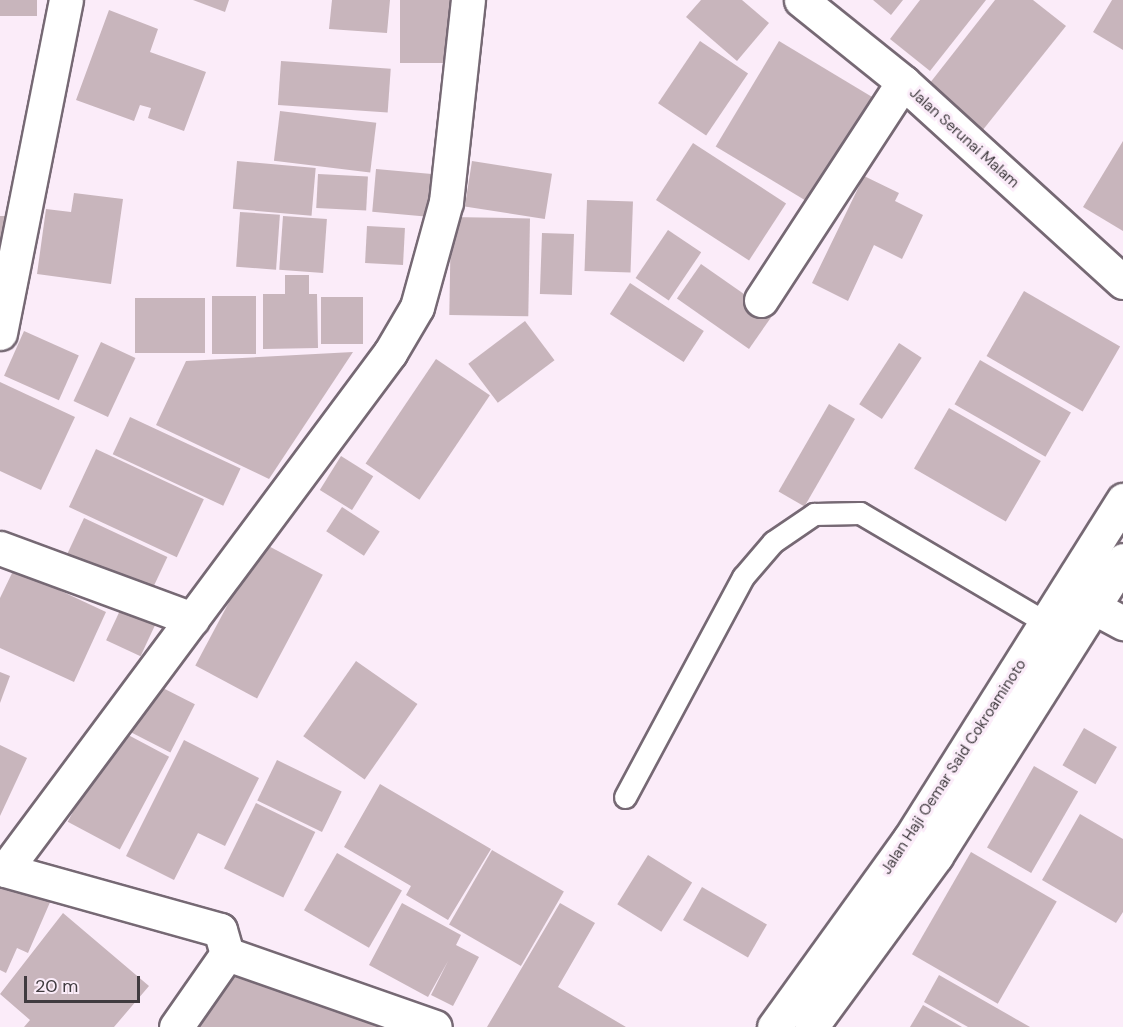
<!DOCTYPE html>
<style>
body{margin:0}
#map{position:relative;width:1123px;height:1027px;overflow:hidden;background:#fbecf9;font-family:"DM Sans",sans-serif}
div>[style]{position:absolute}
.building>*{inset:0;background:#c8b5bc;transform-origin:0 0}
.roads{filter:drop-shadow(2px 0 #766974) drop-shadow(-2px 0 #766974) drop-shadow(0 2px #766974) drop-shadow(0 -2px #766974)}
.lane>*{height:21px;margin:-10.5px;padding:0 10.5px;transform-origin:10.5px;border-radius:10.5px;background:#fff}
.street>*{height:33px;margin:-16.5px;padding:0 16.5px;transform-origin:16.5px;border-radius:16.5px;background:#fff}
.secondary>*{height:33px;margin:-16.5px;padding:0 16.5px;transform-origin:16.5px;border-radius:16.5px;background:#fff}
span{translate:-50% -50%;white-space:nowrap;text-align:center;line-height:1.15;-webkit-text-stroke:6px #fbecf9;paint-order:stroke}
.street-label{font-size:15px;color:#403b3f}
.scale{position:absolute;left:24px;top:976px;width:116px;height:27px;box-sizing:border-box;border:3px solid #403b3f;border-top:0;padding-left:8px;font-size:18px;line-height:21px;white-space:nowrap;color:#403b3f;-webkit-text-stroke:4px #fbecf9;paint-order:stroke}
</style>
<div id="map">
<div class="building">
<div style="left:0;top:0;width:37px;height:16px"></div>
<div style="clip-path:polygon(193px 0,229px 0,225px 12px)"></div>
<div style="clip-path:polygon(332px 0,390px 0,387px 33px,329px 29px)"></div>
<div style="left:400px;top:0;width:54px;height:63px"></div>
<div style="clip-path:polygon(701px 0,742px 0,769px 23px,737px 61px,686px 17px)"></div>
<div style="clip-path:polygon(873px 0,903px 0,891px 15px)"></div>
<div style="clip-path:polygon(920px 0,986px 0,930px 71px,890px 39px)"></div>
<div style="clip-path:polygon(995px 0,1033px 0,1066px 26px,982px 131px,926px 88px)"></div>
<div style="clip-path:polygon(1112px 0,1123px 0,1123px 50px,1093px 32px)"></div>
<div style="clip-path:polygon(109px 10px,158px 29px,150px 52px,206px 72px,184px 131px,148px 118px,151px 108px,140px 105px,134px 121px,76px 100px)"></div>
<div style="left:700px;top:41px;width:58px;height:75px;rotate:34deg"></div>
<div style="left:779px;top:41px;width:115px;height:123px;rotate:31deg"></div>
<div style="left:281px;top:61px;width:110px;height:44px;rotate:4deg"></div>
<div style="left:280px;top:111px;width:97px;height:50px;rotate:7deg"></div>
<div style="clip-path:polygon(1123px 141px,1123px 231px,1083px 207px)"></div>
<div style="left:693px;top:143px;width:111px;height:68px;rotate:33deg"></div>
<div style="left:237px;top:161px;width:79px;height:48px;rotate:5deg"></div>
<div style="left:472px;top:161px;width:81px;height:46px;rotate:9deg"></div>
<div style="left:376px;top:169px;width:56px;height:43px;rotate:5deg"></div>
<div style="left:318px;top:174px;width:50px;height:34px;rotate:3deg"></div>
<div style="clip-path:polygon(864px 176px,899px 193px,895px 201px,923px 215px,902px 259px,874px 245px,848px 301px,812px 283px)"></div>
<div style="clip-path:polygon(74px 193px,123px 199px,111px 284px,37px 274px,46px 209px,71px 212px)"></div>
<div style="left:587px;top:200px;width:46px;height:71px;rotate:2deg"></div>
<div style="left:240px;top:212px;width:40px;height:55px;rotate:4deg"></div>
<div style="clip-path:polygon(0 216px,6px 216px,3px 248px,0 248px)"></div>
<div style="left:283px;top:216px;width:44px;height:54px;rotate:4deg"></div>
<div style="left:451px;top:217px;width:79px;height:98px;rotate:1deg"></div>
<div style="left:367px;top:226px;width:38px;height:37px;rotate:3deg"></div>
<div style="left:668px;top:230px;width:40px;height:58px;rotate:34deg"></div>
<div style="left:542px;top:233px;width:32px;height:61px;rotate:2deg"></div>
<div style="left:701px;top:264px;width:88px;height:42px;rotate:35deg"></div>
<div style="clip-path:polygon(285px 275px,309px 275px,309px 294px,317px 294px,318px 348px,263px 349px,263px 294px,285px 294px)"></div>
<div style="left:630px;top:283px;width:88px;height:37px;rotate:33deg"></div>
<div style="left:1024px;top:291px;width:111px;height:75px;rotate:30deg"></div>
<div style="left:256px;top:296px;width:58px;height:44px;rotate:90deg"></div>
<div style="left:363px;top:297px;width:47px;height:42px;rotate:90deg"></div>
<div style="left:205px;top:298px;width:55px;height:70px;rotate:90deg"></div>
<div style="left:525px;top:321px;width:49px;height:71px;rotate:53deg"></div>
<div style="left:24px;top:331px;width:60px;height:49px;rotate:24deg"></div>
<div style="left:101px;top:342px;width:38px;height:65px;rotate:25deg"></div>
<div style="left:899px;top:343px;width:27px;height:73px;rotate:33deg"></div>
<div style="clip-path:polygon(353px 352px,269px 479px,156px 425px,186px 361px)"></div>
<div style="left:436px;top:359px;width:65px;height:126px;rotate:34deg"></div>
<div style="left:980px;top:360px;width:105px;height:51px;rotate:30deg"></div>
<div style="clip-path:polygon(0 382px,75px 417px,41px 490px,0 471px)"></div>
<div style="left:829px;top:404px;width:30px;height:101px;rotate:30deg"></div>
<div style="left:949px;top:408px;width:106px;height:70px;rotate:30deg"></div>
<div style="left:130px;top:417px;width:122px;height:41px;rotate:25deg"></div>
<div style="left:96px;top:449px;width:119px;height:64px;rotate:25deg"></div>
<div style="left:341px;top:456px;width:38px;height:40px;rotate:32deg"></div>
<div style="left:342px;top:507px;width:45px;height:29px;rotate:33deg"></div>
<div style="left:84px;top:518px;width:92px;height:49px;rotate:25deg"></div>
<div style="left:261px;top:542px;width:70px;height:140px;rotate:28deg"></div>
<div style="clip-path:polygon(14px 569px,106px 612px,74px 682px,0 648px,0 598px)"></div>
<div style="left:123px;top:604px;width:38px;height:40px;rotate:25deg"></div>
<div style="left:356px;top:661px;width:75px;height:92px;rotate:35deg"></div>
<div style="clip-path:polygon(0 672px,10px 676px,0 703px)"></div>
<div style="left:153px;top:683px;width:47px;height:54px;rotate:27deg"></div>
<div style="left:1084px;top:728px;width:38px;height:43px;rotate:30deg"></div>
<div style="left:117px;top:729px;width:59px;height:105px;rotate:28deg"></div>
<div style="clip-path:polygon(184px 740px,259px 778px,225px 846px,198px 833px,174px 880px,126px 856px)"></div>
<div style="clip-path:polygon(0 745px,27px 758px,0 816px)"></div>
<div style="left:277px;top:760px;width:72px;height:45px;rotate:26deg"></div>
<div style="left:1034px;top:766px;width:51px;height:94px;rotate:30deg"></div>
<div style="clip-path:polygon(380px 784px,491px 849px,448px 920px,406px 895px,411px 886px,344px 847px)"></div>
<div style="left:256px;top:803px;width:66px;height:73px;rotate:26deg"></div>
<div style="clip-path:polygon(1080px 814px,1123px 839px,1123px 912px,1116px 923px,1042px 880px)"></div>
<div style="left:492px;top:850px;width:83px;height:86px;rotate:30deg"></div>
<div style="left:971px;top:852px;width:99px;height:118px;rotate:30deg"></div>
<div style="left:337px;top:853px;width:75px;height:66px;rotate:30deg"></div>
<div style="left:648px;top:855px;width:52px;height:58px;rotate:32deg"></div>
<div style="clip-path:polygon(0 878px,51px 900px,28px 953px,17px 948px,6px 973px,0 970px)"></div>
<div style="left:702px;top:887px;width:75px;height:38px;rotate:30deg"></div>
<div style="clip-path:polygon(402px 903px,461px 935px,456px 945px,479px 957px,453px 1006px,431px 995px,448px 961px,428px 997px,369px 965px)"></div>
<div style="clip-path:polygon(560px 903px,595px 923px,558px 987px,626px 1027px,487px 1027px)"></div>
<div style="clip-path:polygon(63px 913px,149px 986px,114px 1027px,24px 1027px,30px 1020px,0 994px)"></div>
<div style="clip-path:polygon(230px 966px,391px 1027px,188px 1027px)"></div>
<div style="clip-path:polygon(939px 975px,1030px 1027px,968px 1027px,924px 1002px)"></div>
<div style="clip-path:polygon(923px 1005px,962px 1027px,910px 1027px)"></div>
</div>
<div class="roads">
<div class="lane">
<div style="left:625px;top:797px;width:250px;rotate:-61.8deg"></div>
<div style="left:743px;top:577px;width:46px;rotate:-49.4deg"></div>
<div style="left:773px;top:542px;width:50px;rotate:-34.3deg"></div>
<div style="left:814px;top:514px;width:46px;rotate:-1.2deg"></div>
<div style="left:860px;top:513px;width:229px;rotate:30.5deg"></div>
</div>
<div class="street">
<div style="left:801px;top:0;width:131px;rotate:38.8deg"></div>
<div style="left:903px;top:82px;width:297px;rotate:42.3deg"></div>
<div style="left:761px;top:300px;width:260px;rotate:-56.9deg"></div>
<div style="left:0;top:333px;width:339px;rotate:-78.8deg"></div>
<div style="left:0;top:548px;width:205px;rotate:20.3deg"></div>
<div style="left:1067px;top:593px;width:64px;rotate:28.2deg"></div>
<div style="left:227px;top:954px;width:220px;rotate:19.3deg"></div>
<div style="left:176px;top:1027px;width:89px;rotate:-55.1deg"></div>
<div style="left:227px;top:954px;width:25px;rotate:-106deg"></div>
<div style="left:220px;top:930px;width:223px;rotate:-164.4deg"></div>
<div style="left:5px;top:870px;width:645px;rotate:-53.33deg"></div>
<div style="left:390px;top:353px;width:53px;rotate:-59.6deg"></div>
<div style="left:417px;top:307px;width:109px;rotate:-74.6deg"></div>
<div style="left:446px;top:202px;width:203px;rotate:-83.8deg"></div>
</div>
<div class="secondary">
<div style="left:774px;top:1027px;width:231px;rotate:-54.2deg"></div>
<div style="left:909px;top:840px;width:402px;rotate:-57.8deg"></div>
<div style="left:811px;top:1027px;width:212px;rotate:-53.8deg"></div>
<div style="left:936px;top:856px;width:350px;rotate:-57.7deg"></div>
</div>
</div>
<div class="street-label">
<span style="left:964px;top:138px;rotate:42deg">Jalan Serunai Malam</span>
<span style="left:954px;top:767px;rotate:-57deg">Jalan Haji Oemar Said Cokroaminoto</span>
</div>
<div class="scale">20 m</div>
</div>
